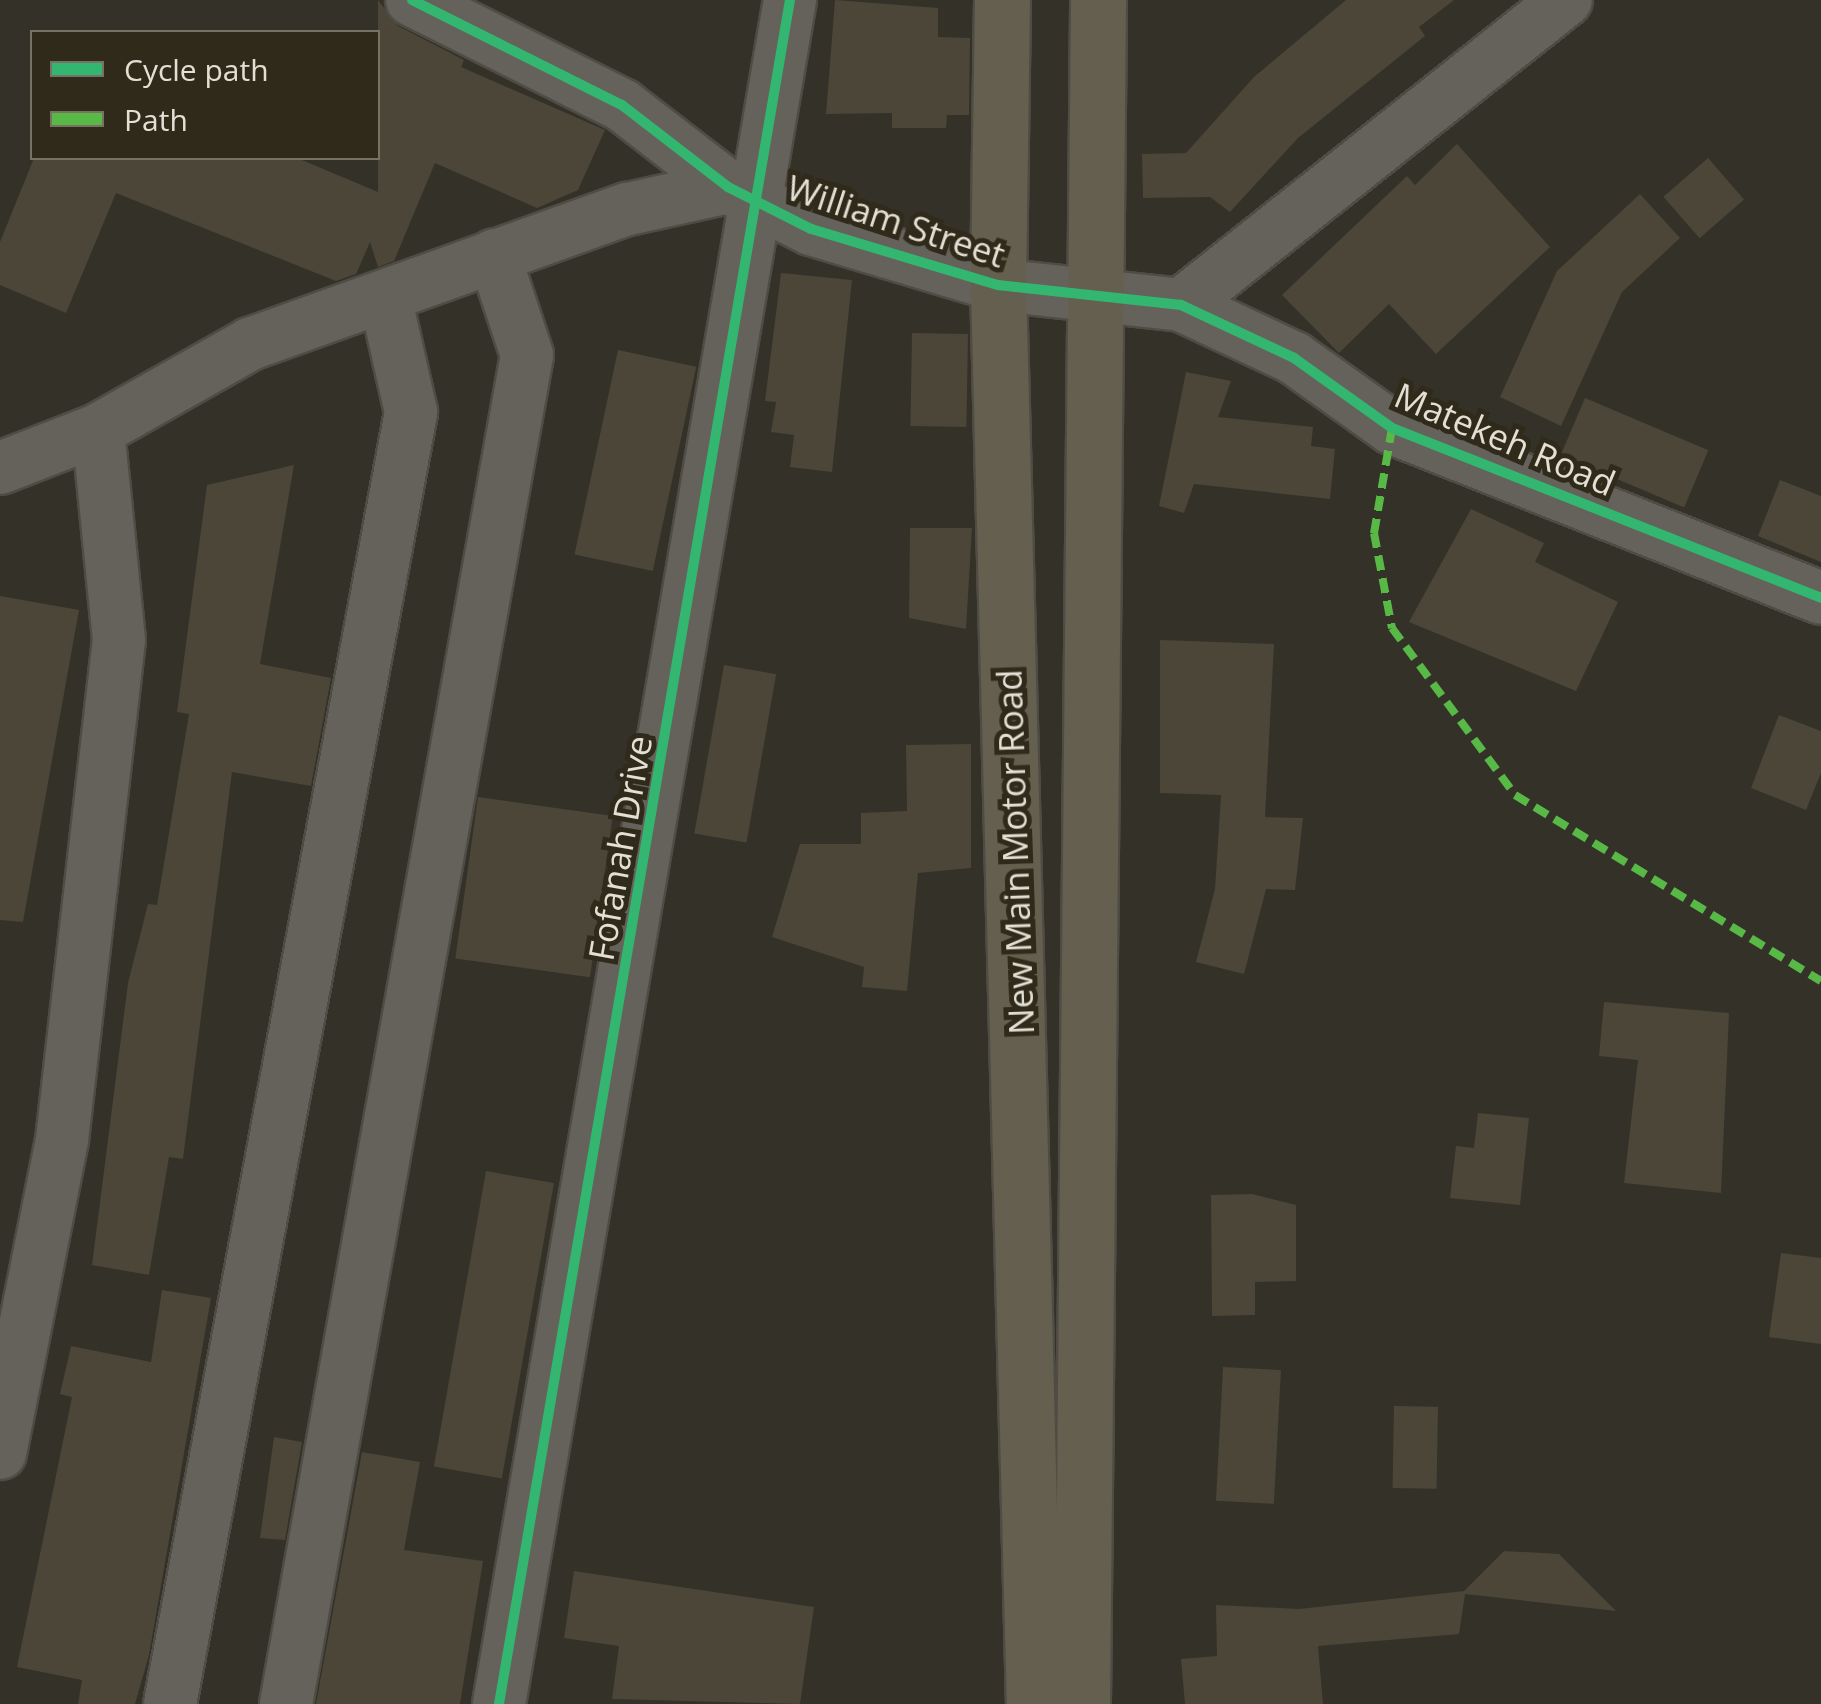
<!DOCTYPE html>
<style>
body{margin:0}
#map{position:relative;width:1821px;height:1704px;overflow:hidden;background:#343129;font-family:"Open Sans",sans-serif}
div>[style]{position:absolute}
.building>*{inset:0;background:#4b4638;transform-origin:0 0}
.roads{filter:drop-shadow(2px 0 #4f4c45) drop-shadow(-2px 0 #4f4c45) drop-shadow(0 2px #4f4c45) drop-shadow(0 -2px #4f4c45)}
.minor>*{height:52px;margin:-26px;padding:0 26px;transform-origin:26px;border-radius:26px;background:#64625a}
.highway>*{height:55px;margin:-27.5px;padding:0 27.5px;transform-origin:27.5px;border-radius:27.5px;background:#645f4e}
.quiet>*{height:8px;margin-top:-4px;transform-origin:0;background:repeating-linear-gradient(90deg,#58b947 0 15px,transparent 0 23px)}
.cycleway>*{height:10px;margin:-5px;padding:0 5px;transform-origin:5px;border-radius:5px;background:#33b770}
span{translate:-50% -50%;white-space:nowrap;text-align:center;line-height:1.15;-webkit-text-stroke:10px #2f2a1a;paint-order:stroke}
.street-label{font-size:35px;color:#e2dfd4}
.legend{position:absolute;left:30px;top:30px;width:350px;height:130px;box-sizing:border-box;background:#2f2a1a;border:2px solid #777264;margin:0;padding:12px 18px;list-style:none;font-size:30px;color:#e2dfd4}
.legend li{display:flex;align-items:center;gap:20px;height:50px}
.legend b{width:50px;border:2px solid #777264}
</style>
<div id="map">
<div class="building">
<div style="clip-path:polygon(378px 0,398px 26px,464px 60px,461px 67px,605px 130px,578px 190px,537px 208px,435px 163px,394px 261px,378px 267px,370px 242px,356px 274px,336px 281px,116px 193px,66px 313px,0 285px,0 242px,34px 158px,297px 158px,378px 192px)"></div>
<div style="clip-path:polygon(835px 0,938px 8px,938px 37px,970px 38px,969px 115px,947px 115px,946px 128px,892px 128px,892px 113px,826px 114px)"></div>
<div style="clip-path:polygon(1346px 0,1454px 0,1419px 27px,1425px 36px,1298px 138px,1230px 212px,1210px 197px,1143px 198px,1142px 154px,1186px 153px,1254px 77px)"></div>
<div style="clip-path:polygon(1457px 144px,1550px 247px,1436px 354px,1389px 304px,1339px 353px,1282px 295px,1407px 176px,1415px 185px)"></div>
<div style="left:1708px;top:158px;width:55px;height:59px;rotate:49deg"></div>
<div style="clip-path:polygon(1640px 194px,1680px 238px,1622px 292px,1561px 426px,1500px 397px,1557px 271px)"></div>
<div style="clip-path:polygon(781px 273px,852px 280px,832px 472px,790px 467px,794px 435px,771px 432px,776px 402px,765px 401px)"></div>
<div style="left:968px;top:334px;width:93px;height:56px;rotate:91deg"></div>
<div style="left:618px;top:350px;width:80px;height:209px;rotate:12deg"></div>
<div style="clip-path:polygon(1186px 372px,1231px 381px,1218px 417px,1313px 427px,1311px 446px,1335px 449px,1330px 499px,1194px 484px,1184px 513px,1159px 506px)"></div>
<div style="left:1585px;top:398px;width:134px;height:62px;rotate:23deg"></div>
<div style="clip-path:polygon(294px 465px,260px 664px,331px 678px,311px 786px,232px 772px,183px 1159px,169px 1157px,149px 1275px,92px 1265px,128px 983px,148px 904px,157px 905px,189px 714px,177px 712px,207px 485px)"></div>
<div style="clip-path:polygon(1780px 480px,1821px 496px,1821px 562px,1758px 536px)"></div>
<div style="clip-path:polygon(1471px 509px,1544px 543px,1535px 562px,1618px 602px,1576px 691px,1409px 622px)"></div>
<div style="clip-path:polygon(910px 528px,972px 528px,966px 629px,909px 618px)"></div>
<div style="clip-path:polygon(0 596px,79px 610px,23px 922px,0 920px)"></div>
<div style="clip-path:polygon(1160px 640px,1274px 644px,1265px 817px,1303px 818px,1295px 890px,1266px 889px,1244px 974px,1196px 962px,1215px 889px,1221px 795px,1160px 793px)"></div>
<div style="left:724px;top:665px;width:53px;height:171px;rotate:10deg"></div>
<div style="clip-path:polygon(1779px 715px,1821px 731px,1821px 773px,1806px 810px,1751px 788px)"></div>
<div style="clip-path:polygon(971px 744px,971px 868px,918px 873px,907px 991px,862px 987px,864px 967px,772px 937px,800px 844px,861px 844px,861px 813px,907px 811px,906px 745px)"></div>
<div style="left:478px;top:797px;width:136px;height:163px;rotate:8deg"></div>
<div style="clip-path:polygon(1604px 1002px,1729px 1013px,1721px 1193px,1624px 1183px,1638px 1060px,1599px 1056px)"></div>
<div style="clip-path:polygon(1478px 1113px,1529px 1118px,1520px 1205px,1450px 1198px,1456px 1146px,1474px 1148px)"></div>
<div style="left:486px;top:1171px;width:69px;height:300px;rotate:10deg"></div>
<div style="clip-path:polygon(1252px 1194px,1296px 1205px,1296px 1281px,1255px 1282px,1255px 1315px,1212px 1316px,1211px 1195px)"></div>
<div style="clip-path:polygon(1781px 1253px,1821px 1258px,1821px 1344px,1769px 1337px)"></div>
<div style="clip-path:polygon(162px 1290px,211px 1298px,149px 1655px,135px 1704px,78px 1704px,82px 1680px,17px 1667px,72px 1397px,60px 1394px,71px 1346px,151px 1362px)"></div>
<div style="left:1223px;top:1367px;width:58px;height:134px;rotate:3deg"></div>
<div style="left:1394px;top:1406px;width:44px;height:82px;rotate:1deg"></div>
<div style="clip-path:polygon(274px 1437px,302px 1442px,285px 1540px,260px 1538px)"></div>
<div style="clip-path:polygon(362px 1452px,420px 1462px,404px 1550px,483px 1561px,460px 1704px,316px 1704px)"></div>
<div style="clip-path:polygon(1504px 1551px,1559px 1554px,1616px 1611px,1465px 1594px,1459px 1634px,1318px 1646px,1323px 1704px,1185px 1704px,1181px 1659px,1217px 1656px,1216px 1605px,1299px 1609px,1464px 1591px)"></div>
<div style="clip-path:polygon(574px 1571px,814px 1607px,800px 1704px,612px 1699px,619px 1646px,564px 1638px)"></div>
</div>
<div class="roads">
<div class="minor">
<div style="left:412px;top:0;width:235px;rotate:26.6deg"></div>
<div style="left:622px;top:105px;width:134px;rotate:37.7deg"></div>
<div style="left:728px;top:187px;width:93px;rotate:26.8deg"></div>
<div style="left:811px;top:229px;width:195px;rotate:16.7deg"></div>
<div style="left:998px;top:285px;width:184px;rotate:6.2deg"></div>
<div style="left:1181px;top:305px;width:125px;rotate:25.1deg"></div>
<div style="left:1294px;top:358px;width:120px;rotate:35.5deg"></div>
<div style="left:1392px;top:428px;width:461px;rotate:21.6deg"></div>
<div style="left:1181px;top:305px;width:491px;rotate:-38.4deg"></div>
<div style="left:0;top:468px;width:105px;rotate:-21.2deg"></div>
<div style="left:98px;top:430px;width:175px;rotate:-29.5deg"></div>
<div style="left:250px;top:344px;width:401px;rotate:-19.7deg"></div>
<div style="left:628px;top:209px;width:102px;rotate:-12.4deg"></div>
<div style="left:0;top:1453px;width:319px;rotate:-78.8deg"></div>
<div style="left:62px;top:1140px;width:503px;rotate:-83.5deg"></div>
<div style="left:119px;top:640px;width:211px;rotate:-95.7deg"></div>
<div style="left:170px;top:1704px;width:1314px;rotate:-79.43deg"></div>
<div style="left:411px;top:412px;width:118px;rotate:-102.7deg"></div>
<div style="left:286px;top:1704px;width:1370px;rotate:-79.87deg"></div>
<div style="left:527px;top:355px;width:105px;rotate:-108.3deg"></div>
<div style="left:499px;top:1704px;width:1729px;rotate:-80.31deg"></div>
</div>
<div class="highway">
<div style="left:1002px;top:0;width:285px;rotate:90.8deg"></div>
<div style="left:998px;top:285px;width:1419px;rotate:88.55deg"></div>
<div style="left:1082px;top:1704px;width:1704px;rotate:-89.46deg"></div>
</div>
</div>
<div class="quiet">
<div style="left:1392px;top:428px;width:107px;rotate:99.7deg"></div>
<div style="left:1374px;top:533px;width:97px;rotate:79.3deg"></div>
<div style="left:1392px;top:628px;width:207px;rotate:53.6deg"></div>
<div style="left:1515px;top:795px;width:358px;rotate:31.3deg"></div>
</div>
<div class="cycleway">
<div style="left:412px;top:0;width:235px;rotate:26.6deg"></div>
<div style="left:622px;top:105px;width:134px;rotate:37.7deg"></div>
<div style="left:728px;top:187px;width:93px;rotate:26.8deg"></div>
<div style="left:811px;top:229px;width:195px;rotate:16.7deg"></div>
<div style="left:998px;top:285px;width:184px;rotate:6.2deg"></div>
<div style="left:1181px;top:305px;width:125px;rotate:25.1deg"></div>
<div style="left:1294px;top:358px;width:120px;rotate:35.5deg"></div>
<div style="left:1392px;top:428px;width:461px;rotate:21.6deg"></div>
<div style="left:499px;top:1704px;width:1729px;rotate:-80.31deg"></div>
</div>
<div class="street-label">
<span style="left:896px;top:221px;rotate:18deg">William Street</span>
<span style="left:1505px;top:439px;rotate:23deg">Matekeh Road</span>
<span style="left:620px;top:848px;rotate:-80deg">Fofanah Drive</span>
<span style="left:1015px;top:852px;rotate:-92deg">New Main Motor Road</span>
</div>
<ul class="legend">
<li><b style="height:12px;background:#33b770"></b>Cycle path</li>
<li><b style="height:12px;background:#58b947"></b>Path</li>
</ul>
</div>
